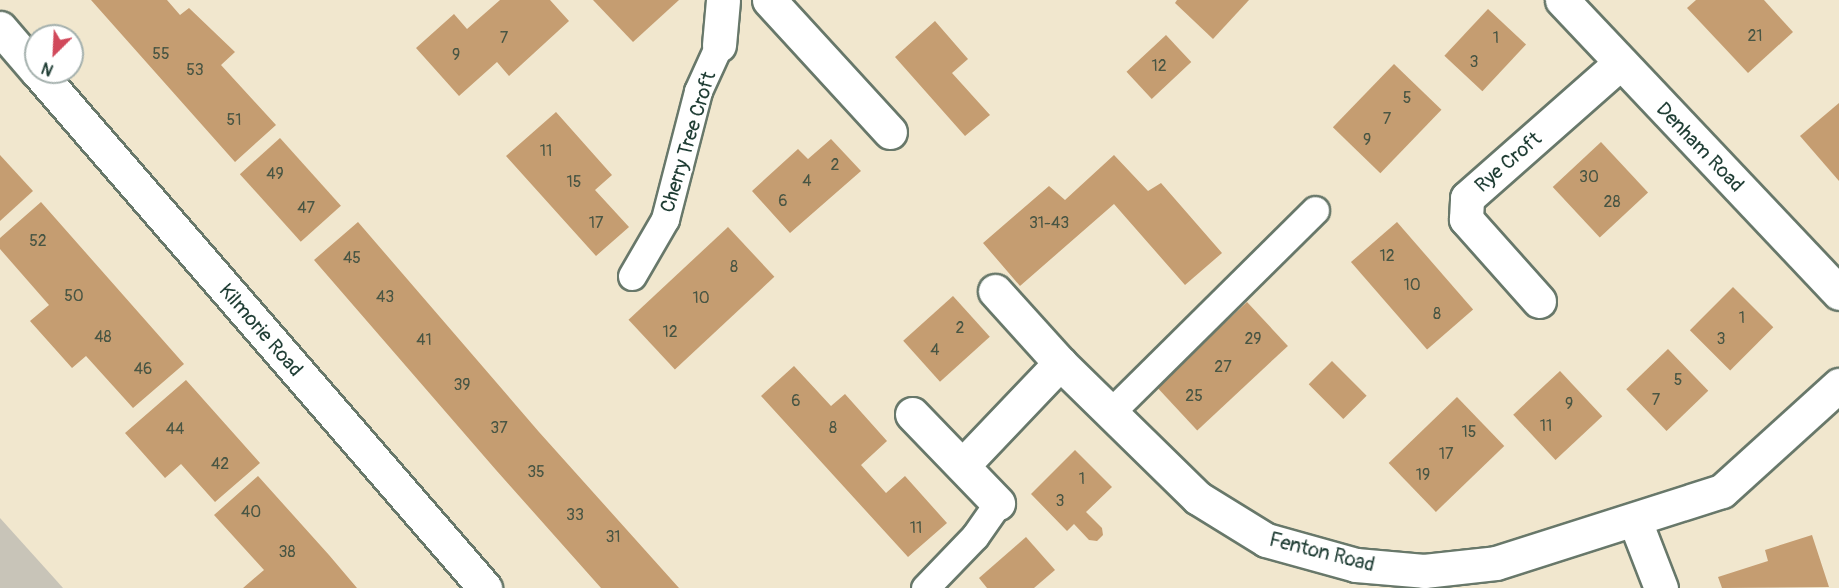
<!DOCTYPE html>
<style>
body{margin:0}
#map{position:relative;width:1839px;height:588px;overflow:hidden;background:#f1e7ce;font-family:Pangolin,sans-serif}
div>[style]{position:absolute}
.industrial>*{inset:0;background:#c8c4b8}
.building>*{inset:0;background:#c59d71;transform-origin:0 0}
.roads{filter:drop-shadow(2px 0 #68786a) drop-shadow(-2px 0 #68786a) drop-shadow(0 2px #68786a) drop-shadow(0 -2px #68786a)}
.service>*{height:27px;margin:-13.5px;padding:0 13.5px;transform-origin:13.5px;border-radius:13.5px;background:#fff}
.minor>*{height:33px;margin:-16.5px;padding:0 16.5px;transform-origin:16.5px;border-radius:16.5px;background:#fff}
span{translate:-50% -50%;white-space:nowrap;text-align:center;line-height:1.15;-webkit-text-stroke:4.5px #fff;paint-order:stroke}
.number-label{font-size:16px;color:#485543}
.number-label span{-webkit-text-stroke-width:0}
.street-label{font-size:20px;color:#1f3d34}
.north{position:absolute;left:24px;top:24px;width:60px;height:60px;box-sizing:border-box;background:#fff;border:2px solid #a5b1ae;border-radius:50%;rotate:204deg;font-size:16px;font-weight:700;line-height:24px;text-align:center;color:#1f3d34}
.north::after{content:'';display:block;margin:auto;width:21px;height:27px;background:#d1495b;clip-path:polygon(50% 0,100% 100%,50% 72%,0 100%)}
</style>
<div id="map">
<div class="industrial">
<div style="clip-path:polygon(0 518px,55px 579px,63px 588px,0 588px)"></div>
</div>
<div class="building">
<div style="clip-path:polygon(91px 0,167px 0,180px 15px,189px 8px,235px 52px,221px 65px,276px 125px,235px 162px)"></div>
<div style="clip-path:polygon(500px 0,550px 0,569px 21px,509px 76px,497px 62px,459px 96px,416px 48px,454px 14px,467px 29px)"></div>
<div style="clip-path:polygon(593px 0,679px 0,633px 42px)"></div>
<div style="clip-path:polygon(1177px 0,1249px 0,1213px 39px,1175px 3px)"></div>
<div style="clip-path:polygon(1696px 0,1764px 0,1793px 32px,1748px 73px,1687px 8px)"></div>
<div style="left:1488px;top:9px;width:52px;height:64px;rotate:43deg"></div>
<div style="clip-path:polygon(935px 21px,968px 59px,952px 73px,990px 115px,965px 136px,895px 57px)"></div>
<div style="left:1166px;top:35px;width:37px;height:54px;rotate:47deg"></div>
<div style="left:1394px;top:64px;width:66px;height:88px;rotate:44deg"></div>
<div style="clip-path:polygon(1839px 103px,1839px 181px,1800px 136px)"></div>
<div style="clip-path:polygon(556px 112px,612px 175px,595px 190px,629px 227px,596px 256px,506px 156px)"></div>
<div style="left:280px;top:138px;width:91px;height:54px;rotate:48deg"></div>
<div style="clip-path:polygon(831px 139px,861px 171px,790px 233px,752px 191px,798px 149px,808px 159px)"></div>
<div style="left:1601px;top:142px;width:69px;height:66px;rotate:47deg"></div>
<div style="clip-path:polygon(0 155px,33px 191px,0 221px)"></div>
<div style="clip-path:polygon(1114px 155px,1148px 191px,1161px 183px,1222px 253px,1185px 285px,1114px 204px,1020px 286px,983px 243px,1049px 186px,1065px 200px)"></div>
<div style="clip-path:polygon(41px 202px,184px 364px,133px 408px,86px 356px,72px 368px,30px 321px,49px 305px,0 249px,0 238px)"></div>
<div style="clip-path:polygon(358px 222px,539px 432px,679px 588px,601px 588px,496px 470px,314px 260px)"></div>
<div style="left:1397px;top:222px;width:116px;height:61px;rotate:49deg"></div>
<div style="left:728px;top:227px;width:68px;height:136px;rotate:47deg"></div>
<div style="left:1733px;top:287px;width:57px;height:61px;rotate:45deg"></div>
<div style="left:953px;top:296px;width:55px;height:67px;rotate:48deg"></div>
<div style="left:1247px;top:302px;width:60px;height:124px;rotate:47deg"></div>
<div style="left:1668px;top:349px;width:58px;height:58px;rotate:46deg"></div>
<div style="left:1332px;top:361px;width:49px;height:33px;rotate:45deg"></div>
<div style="clip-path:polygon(794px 366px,831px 406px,845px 394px,887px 441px,861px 465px,886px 493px,905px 476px,947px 523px,908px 557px,761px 396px)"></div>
<div style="left:1560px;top:371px;width:62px;height:64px;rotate:47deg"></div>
<div style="clip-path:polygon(186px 380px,260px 463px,215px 502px,181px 464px,165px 478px,125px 433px)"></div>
<div style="left:1457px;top:397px;width:68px;height:95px;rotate:46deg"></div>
<div style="clip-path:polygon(1075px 450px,1112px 487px,1086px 512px,1102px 528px,1103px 535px,1097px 541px,1089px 540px,1074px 524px,1067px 531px,1031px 494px)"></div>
<div style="clip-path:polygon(258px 476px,329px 555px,357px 588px,243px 588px,264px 570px,214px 515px)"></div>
<div style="clip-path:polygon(1812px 535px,1829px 587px,1722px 588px,1718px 577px,1768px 561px,1765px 550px)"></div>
<div style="clip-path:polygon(1026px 537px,1055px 570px,1034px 588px,987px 588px,979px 578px)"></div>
</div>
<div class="roads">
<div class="service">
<div style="left:632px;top:276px;width:66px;rotate:-59.9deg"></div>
<div style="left:665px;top:219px;width:132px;rotate:-75.5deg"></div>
<div style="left:698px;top:91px;width:51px;rotate:-65.5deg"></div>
<div style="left:1111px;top:412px;width:287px;rotate:-44.7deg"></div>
<div style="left:925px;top:588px;width:72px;rotate:-46.1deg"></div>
<div style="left:975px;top:536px;width:40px;rotate:-55.1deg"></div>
</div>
<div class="minor">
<div style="left:769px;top:0;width:179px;rotate:47.5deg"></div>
<div style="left:1562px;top:0;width:403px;rotate:46.6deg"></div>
<div style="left:0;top:28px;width:55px;rotate:49.4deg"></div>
<div style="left:719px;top:45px;width:45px;rotate:-84.9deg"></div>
<div style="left:38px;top:72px;width:683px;rotate:49.1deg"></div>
<div style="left:995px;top:291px;width:97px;rotate:47.9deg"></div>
<div style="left:1060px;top:363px;width:193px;rotate:44.4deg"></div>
<div style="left:1198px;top:498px;width:80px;rotate:31.7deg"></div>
<div style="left:1266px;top:540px;width:93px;rotate:15.5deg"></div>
<div style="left:1356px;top:565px;width:68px;rotate:5deg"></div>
<div style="left:1424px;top:571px;width:72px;rotate:-6.3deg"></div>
<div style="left:1496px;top:563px;width:237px;rotate:-17.7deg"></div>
<div style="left:1722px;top:491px;width:158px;rotate:-42.2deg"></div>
<div style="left:1539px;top:301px;width:110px;rotate:-131.7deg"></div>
<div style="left:1466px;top:219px;width:21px;rotate:-87deg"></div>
<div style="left:1467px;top:198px;width:204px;rotate:-41.4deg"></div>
<div style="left:912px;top:414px;width:124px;rotate:46deg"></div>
<div style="left:963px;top:465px;width:141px;rotate:-46.4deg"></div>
<div style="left:1635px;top:521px;width:72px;rotate:68.8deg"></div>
</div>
</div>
<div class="number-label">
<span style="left:1755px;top:36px">21</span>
<span style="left:504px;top:38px">7</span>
<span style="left:1496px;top:38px">1</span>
<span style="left:161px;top:54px">55</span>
<span style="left:456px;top:55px">9</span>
<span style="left:1474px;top:62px">3</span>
<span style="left:1159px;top:66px">12</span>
<span style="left:195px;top:70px">53</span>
<span style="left:1407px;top:98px">5</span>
<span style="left:1387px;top:119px">7</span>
<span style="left:234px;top:120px">51</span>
<span style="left:1367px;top:140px">9</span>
<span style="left:546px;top:151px">11</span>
<span style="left:835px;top:165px">2</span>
<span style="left:275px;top:174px">49</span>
<span style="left:1589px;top:177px">30</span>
<span style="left:807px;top:181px">4</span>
<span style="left:574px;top:182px">15</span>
<span style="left:783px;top:201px">6</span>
<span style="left:1612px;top:202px">28</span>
<span style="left:306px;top:208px">47</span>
<span style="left:596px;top:223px">17</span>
<span style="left:1049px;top:223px">31-43</span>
<span style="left:38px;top:241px">52</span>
<span style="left:1387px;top:256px">12</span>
<span style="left:352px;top:258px">45</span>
<span style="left:734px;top:267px">8</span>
<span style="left:1412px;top:285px">10</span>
<span style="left:74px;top:296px">50</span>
<span style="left:385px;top:297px">43</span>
<span style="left:701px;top:298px">10</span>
<span style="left:1437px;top:314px">8</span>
<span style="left:1742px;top:318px">1</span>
<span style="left:960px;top:328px">2</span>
<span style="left:670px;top:332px">12</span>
<span style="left:103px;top:337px">48</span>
<span style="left:1253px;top:339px">29</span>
<span style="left:1721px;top:339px">3</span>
<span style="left:424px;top:340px">41</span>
<span style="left:935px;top:350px">4</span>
<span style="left:1223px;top:367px">27</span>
<span style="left:143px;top:369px">46</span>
<span style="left:1678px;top:380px">5</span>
<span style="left:462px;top:385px">39</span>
<span style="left:1194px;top:396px">25</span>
<span style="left:1656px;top:400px">7</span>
<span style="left:796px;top:401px">6</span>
<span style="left:1569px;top:404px">9</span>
<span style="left:1546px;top:426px">11</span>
<span style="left:499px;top:428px">37</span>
<span style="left:833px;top:428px">8</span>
<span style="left:175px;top:429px">44</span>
<span style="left:1469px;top:432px">15</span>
<span style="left:1446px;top:454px">17</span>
<span style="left:220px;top:464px">42</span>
<span style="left:536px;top:472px">35</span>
<span style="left:1423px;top:475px">19</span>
<span style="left:1082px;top:479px">1</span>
<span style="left:1060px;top:501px">3</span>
<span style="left:251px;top:512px">40</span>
<span style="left:575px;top:515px">33</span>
<span style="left:916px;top:528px">11</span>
<span style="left:613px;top:537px">31</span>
<span style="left:287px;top:552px">38</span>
</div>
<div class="street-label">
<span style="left:688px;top:142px;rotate:-73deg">Cherry Tree Croft</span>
<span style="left:1700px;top:147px;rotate:46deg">Denham Road</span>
<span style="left:1508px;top:162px;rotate:-41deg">Rye Croft</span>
<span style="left:261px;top:330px;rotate:49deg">Kilmorie Road</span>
<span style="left:1322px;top:552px;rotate:14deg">Fenton Road</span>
</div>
<div class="north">N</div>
</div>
